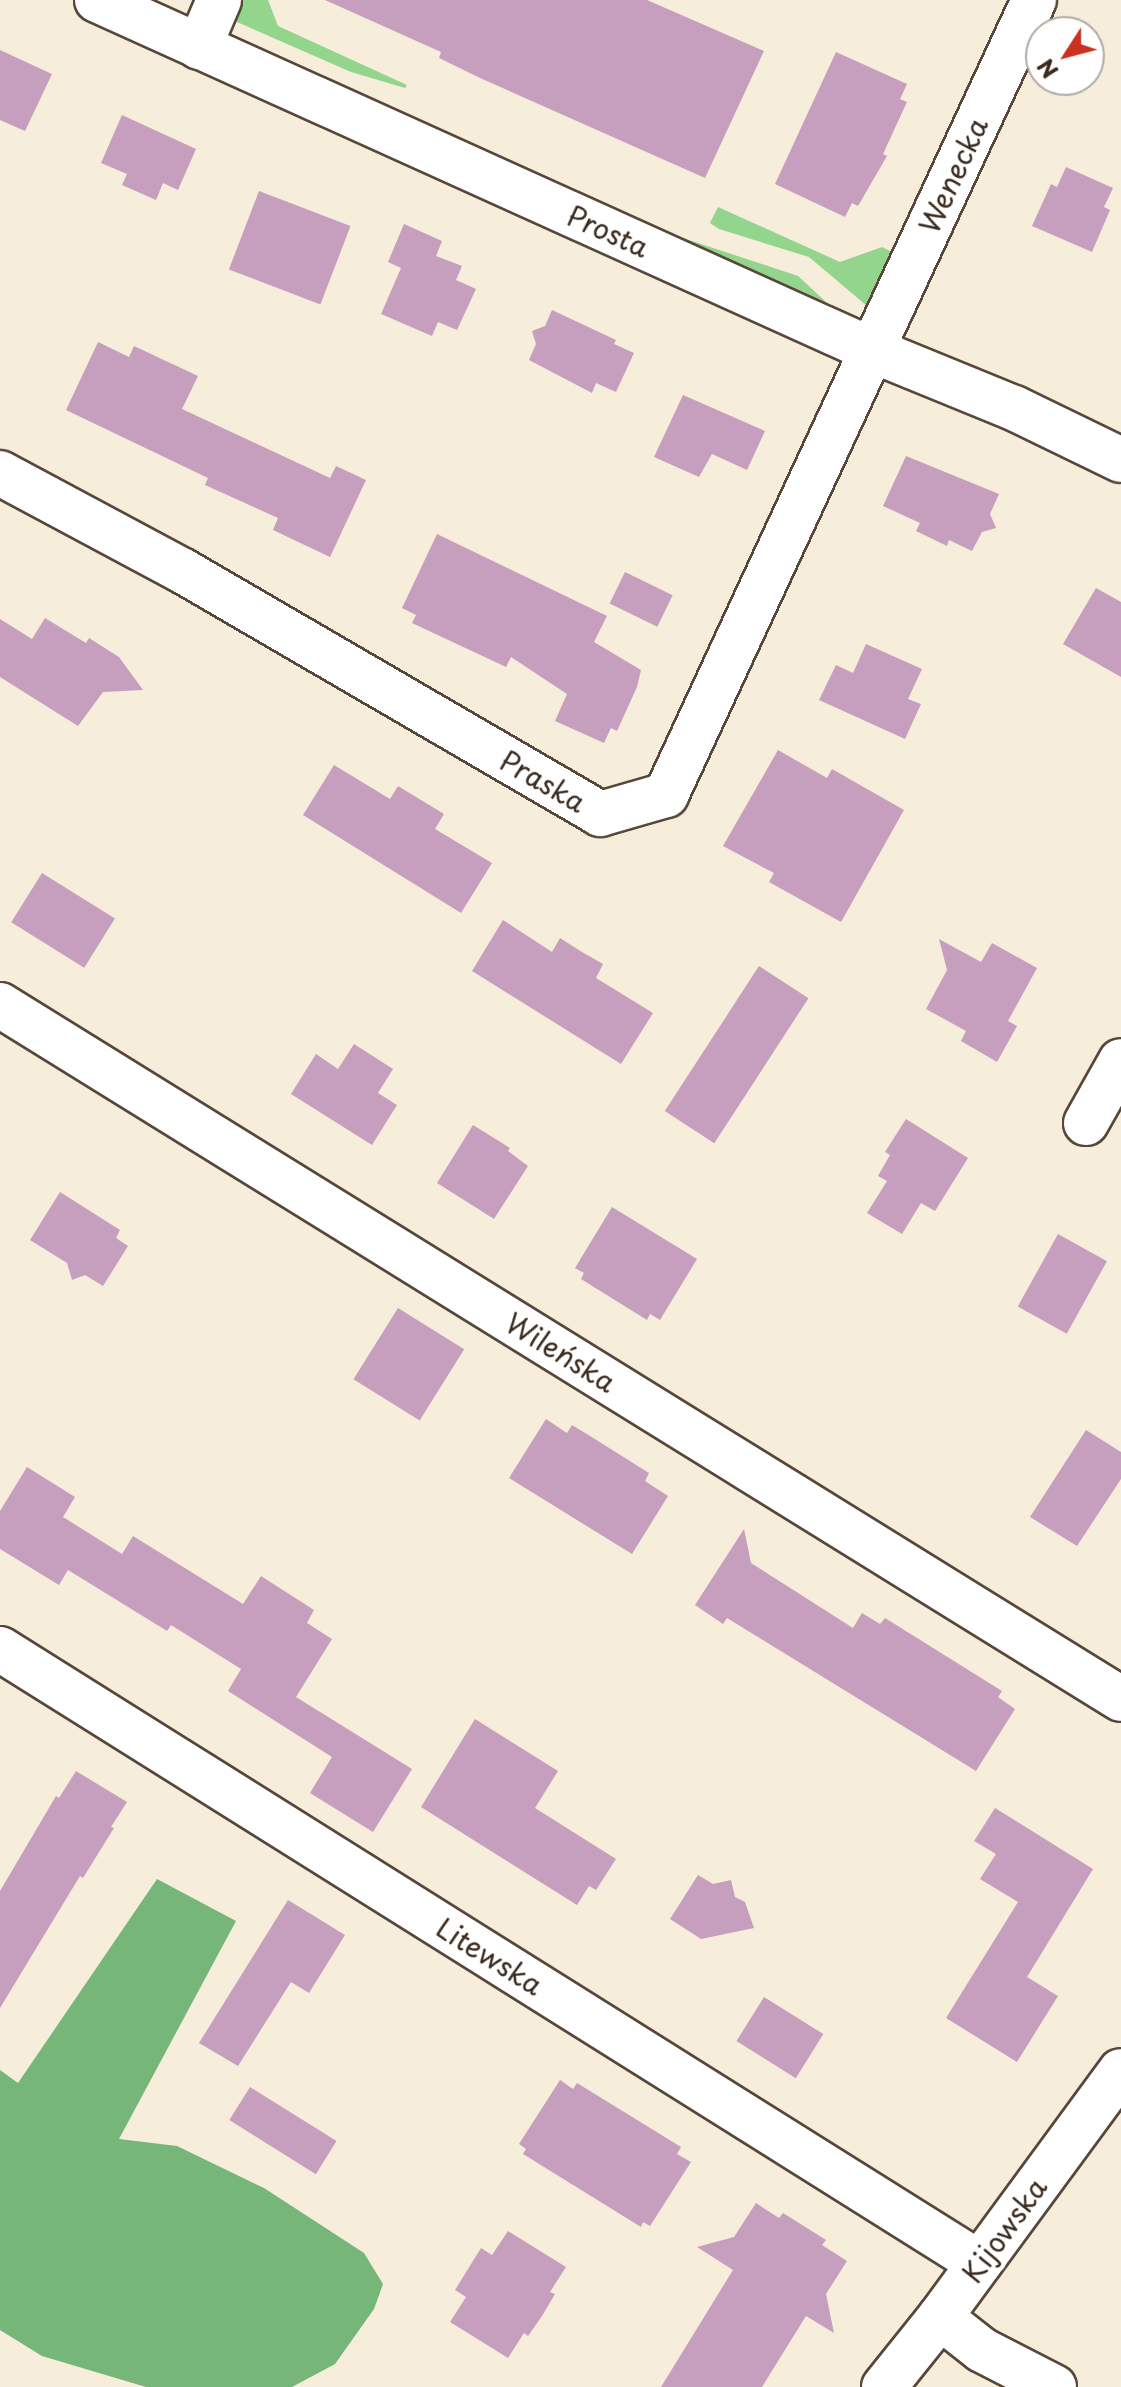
<!DOCTYPE html>
<meta charset="utf-8">
<style>
body{margin:0}
#map{position:relative;width:1121px;height:2387px;overflow:hidden;background:#f6edda;font-family:"Playpen Sans",sans-serif}
div>[style]{position:absolute}
.green>*{inset:0;background:#93d58d}
.forest>*{inset:0;background:#76b678}
.building>*{inset:0;background:#c79fbe;transform-origin:0 0}
.roads{filter:drop-shadow(2px 0 #57473a) drop-shadow(-2px 0 #57473a) drop-shadow(0 2px #57473a) drop-shadow(0 -2px #57473a)}
.minor>*{height:44px;margin:-22px;padding:0 22px;transform-origin:22px;border-radius:22px;background:#fff}
span{translate:-50% -50%;white-space:nowrap;text-align:center;line-height:1.15;-webkit-text-stroke:8px #fff;paint-order:stroke}
.street-label{font-size:28px;color:#3b2a1e}
.north{position:absolute;left:1025px;top:16px;width:80px;height:80px;box-sizing:border-box;background:#fff;border:2px solid #b1aaa5;border-radius:50%;rotate:234deg;font-size:22px;font-weight:700;line-height:32px;text-align:center;color:#3b2a1e}
.north::after{content:'';display:block;margin:auto;width:28px;height:36px;background:#c8321e;clip-path:polygon(50% 0,100% 100%,50% 72%,0 100%)}
</style>
<div id="map">
<div class="green">
<div style="clip-path:polygon(239px 0,268px 0,278px 26px,407px 85px,405px 88px,351px 72px,237px 22px,235px 11px)"></div>
<div style="clip-path:polygon(718px 207px,840px 262px,882px 247px,898px 255px,878px 295px,867px 306px,809px 257px,719px 229px,710px 223px)"></div>
<div style="clip-path:polygon(683px 238px,798px 276px,838px 313px,682px 240px)"></div>
</div>
<div class="forest">
<div style="clip-path:polygon(157px 1879px,236px 1921px,119px 2139px,177px 2146px,264px 2188px,364px 2253px,383px 2284px,374px 2309px,335px 2364px,292px 2387px,146px 2387px,42px 2356px,0 2330px,0 2070px,18px 2083px)"></div>
</div>
<div class="building">
<div style="clip-path:polygon(325px 0,647px 0,764px 51px,705px 178px,480px 78px,439px 58px,441px 52px)"></div>
<div style="clip-path:polygon(0 50px,52px 74px,25px 131px,0 120px)"></div>
<div style="clip-path:polygon(836px 52px,907px 84px,900px 99px,907px 102px,883px 154px,887px 156px,858px 206px,852px 203px,845px 217px,775px 184px)"></div>
<div style="clip-path:polygon(122px 115px,196px 149px,178px 190px,163px 183px,156px 200px,122px 185px,127px 174px,101px 163px)"></div>
<div style="clip-path:polygon(1066px 167px,1113px 188px,1104px 207px,1110px 210px,1092px 252px,1032px 226px,1051px 184px,1057px 187px)"></div>
<div style="left:259px;top:191px;width:98px;height:84px;rotate:21deg"></div>
<div style="clip-path:polygon(404px 224px,442px 241px,436px 256px,462px 266px,456px 280px,476px 289px,457px 330px,438px 322px,432px 336px,381px 314px,401px 268px,388px 262px)"></div>
<div style="clip-path:polygon(552px 310px,616px 340px,614px 344px,634px 353px,616px 392px,596px 383px,592px 393px,529px 360px,536px 344px,532px 331px,545px 326px)"></div>
<div style="clip-path:polygon(98px 342px,129px 357px,134px 346px,198px 376px,182px 409px,330px 478px,336px 466px,366px 480px,330px 557px,273px 530px,278px 518px,205px 485px,208px 478px,66px 410px)"></div>
<div style="clip-path:polygon(683px 395px,765px 431px,747px 470px,712px 454px,699px 477px,654px 457px)"></div>
<div style="clip-path:polygon(906px 456px,999px 494px,990px 514px,996px 528px,982px 532px,972px 551px,949px 540px,947px 546px,916px 531px,920px 523px,883px 506px)"></div>
<div style="clip-path:polygon(437px 534px,607px 616px,594px 642px,641px 670px,637px 687px,617px 731px,611px 728px,604px 743px,555px 721px,567px 694px,511px 657px,506px 667px,412px 623px,416px 615px,402px 608px)"></div>
<div style="left:625px;top:572px;width:53px;height:35px;rotate:26deg"></div>
<div style="clip-path:polygon(1096px 588px,1121px 602px,1121px 677px,1063px 644px)"></div>
<div style="clip-path:polygon(45px 618px,86px 643px,89px 638px,119px 657px,143px 690px,103px 692px,78px 726px,0 677px,0 619px,32px 639px)"></div>
<div style="clip-path:polygon(866px 644px,922px 669px,908px 699px,921px 704px,905px 739px,819px 700px,836px 665px,853px 673px)"></div>
<div style="clip-path:polygon(778px 750px,827px 778px,832px 769px,904px 810px,841px 922px,769px 882px,774px 873px,723px 846px)"></div>
<div style="clip-path:polygon(334px 765px,390px 799px,398px 786px,444px 814px,435px 829px,492px 863px,461px 913px,303px 815px)"></div>
<div style="left:42px;top:873px;width:86px;height:58px;rotate:32deg"></div>
<div style="clip-path:polygon(503px 920px,552px 952px,560px 938px,582px 952px,603px 964px,596px 978px,653px 1013px,621px 1064px,472px 971px)"></div>
<div style="clip-path:polygon(939px 939px,981px 962px,992px 943px,1037px 968px,1008px 1021px,1017px 1026px,997px 1062px,961px 1041px,966px 1031px,926px 1009px,947px 970px)"></div>
<div style="left:759px;top:966px;width:59px;height:173px;rotate:33deg"></div>
<div style="clip-path:polygon(354px 1044px,393px 1069px,378px 1093px,397px 1105px,372px 1145px,291px 1094px,316px 1054px,338px 1069px)"></div>
<div style="clip-path:polygon(906px 1119px,968px 1158px,935px 1211px,921px 1203px,902px 1234px,867px 1213px,887px 1181px,878px 1176px,890px 1155px,885px 1152px)"></div>
<div style="clip-path:polygon(473px 1125px,510px 1148px,508px 1151px,528px 1166px,494px 1219px,437px 1183px)"></div>
<div style="clip-path:polygon(60px 1192px,120px 1230px,116px 1238px,128px 1246px,103px 1286px,85px 1275px,72px 1280px,67px 1263px,30px 1240px)"></div>
<div style="clip-path:polygon(612px 1207px,697px 1259px,660px 1320px,650px 1314px,647px 1320px,581px 1279px,584px 1273px,575px 1268px)"></div>
<div style="left:1058px;top:1234px;width:56px;height:83px;rotate:29deg"></div>
<div style="left:398px;top:1308px;width:78px;height:84px;rotate:32deg"></div>
<div style="clip-path:polygon(546px 1419px,567px 1433px,572px 1425px,590px 1436px,649px 1473px,645px 1481px,668px 1496px,632px 1554px,509px 1478px)"></div>
<div style="clip-path:polygon(1086px 1430px,1121px 1452px,1121px 1479px,1077px 1546px,1030px 1517px)"></div>
<div style="clip-path:polygon(27px 1467px,75px 1497px,63px 1517px,122px 1554px,133px 1536px,243px 1604px,261px 1576px,314px 1610px,307px 1623px,332px 1639px,296px 1697px,412px 1769px,373px 1832px,310px 1793px,332px 1757px,228px 1691px,241px 1669px,171px 1625px,167px 1631px,68px 1570px,59px 1585px,0 1549px,0 1511px)"></div>
<div style="clip-path:polygon(744px 1529px,751px 1563px,853px 1628px,862px 1613px,880px 1624px,885px 1618px,1002px 1691px,998px 1697px,1015px 1709px,976px 1771px,727px 1618px,723px 1624px,695px 1605px)"></div>
<div style="clip-path:polygon(475px 1719px,558px 1771px,535px 1808px,616px 1859px,596px 1890px,589px 1886px,577px 1905px,421px 1807px)"></div>
<div style="clip-path:polygon(76px 1771px,127px 1802px,111px 1827px,114px 1828px,83px 1878px,80px 1876px,0 2008px,0 1891px,56px 1796px,59px 1798px)"></div>
<div style="clip-path:polygon(995px 1808px,1093px 1869px,1027px 1977px,1058px 1996px,1017px 2062px,946px 2018px,1018px 1902px,980px 1879px,996px 1854px,974px 1841px)"></div>
<div style="clip-path:polygon(698px 1875px,713px 1884px,731px 1880px,735px 1897px,745px 1902px,754px 1928px,701px 1939px,670px 1919px)"></div>
<div style="clip-path:polygon(288px 1900px,345px 1935px,309px 1993px,291px 1982px,238px 2066px,199px 2043px)"></div>
<div style="left:764px;top:1997px;width:70px;height:52px;rotate:32deg"></div>
<div style="clip-path:polygon(560px 2080px,573px 2089px,577px 2083px,681px 2147px,677px 2154px,691px 2162px,650px 2226px,643px 2222px,641px 2227px,523px 2154px,526px 2149px,519px 2144px)"></div>
<div style="left:250px;top:2087px;width:102px;height:39px;rotate:32deg"></div>
<div style="clip-path:polygon(756px 2203px,779px 2218px,783px 2213px,826px 2240px,822px 2245px,847px 2261px,826px 2294px,834px 2333px,806px 2316px,762px 2387px,661px 2387px,733px 2270px,697px 2247px,734px 2237px)"></div>
<div style="clip-path:polygon(508px 2231px,566px 2267px,550px 2292px,555px 2294px,542px 2316px,528px 2336px,524px 2333px,508px 2358px,450px 2322px,466px 2297px,455px 2290px,481px 2248px,492px 2255px)"></div>
</div>
<div class="roads">
<div class="minor">
<div style="left:97px;top:0;width:853px;rotate:24.31deg"></div>
<div style="left:874px;top:351px;width:151px;rotate:22.2deg"></div>
<div style="left:1014px;top:408px;width:119px;rotate:25.9deg"></div>
<div style="left:199px;top:47px;width:51px;rotate:-66.9deg"></div>
<div style="left:0;top:473px;width:208px;rotate:28.2deg"></div>
<div style="left:183px;top:571px;width:483px;rotate:30.2deg"></div>
<div style="left:600px;top:814px;width:69px;rotate:-16.1deg"></div>
<div style="left:666px;top:795px;width:876px;rotate:-65.16deg"></div>
<div style="left:0;top:1005px;width:1318px;rotate:31.76deg"></div>
<div style="left:1086px;top:1123px;width:71px;rotate:-60.6deg"></div>
<div style="left:0;top:1649px;width:1156px;rotate:32.09deg"></div>
<div style="left:940px;top:2317px;width:53px;rotate:38.2deg"></div>
<div style="left:982px;top:2350px;width:81px;rotate:27.2deg"></div>
<div style="left:884px;top:2387px;width:90px;rotate:-51.3deg"></div>
<div style="left:940px;top:2317px;width:305px;rotate:-53.7deg"></div>
</div>
</div>
<div class="street-label">
<span style="left:953px;top:175px;rotate:-65deg">Wenecka</span>
<span style="left:608px;top:231px;rotate:24deg">Prosta</span>
<span style="left:543px;top:781px;rotate:30deg">Praska</span>
<span style="left:561px;top:1352px;rotate:32deg">Wileńska</span>
<span style="left:490px;top:1956px;rotate:32deg">Litewska</span>
<span style="left:1004px;top:2230px;rotate:-54deg">Kijowska</span>
</div>
<div class="north">N</div>
</div>
